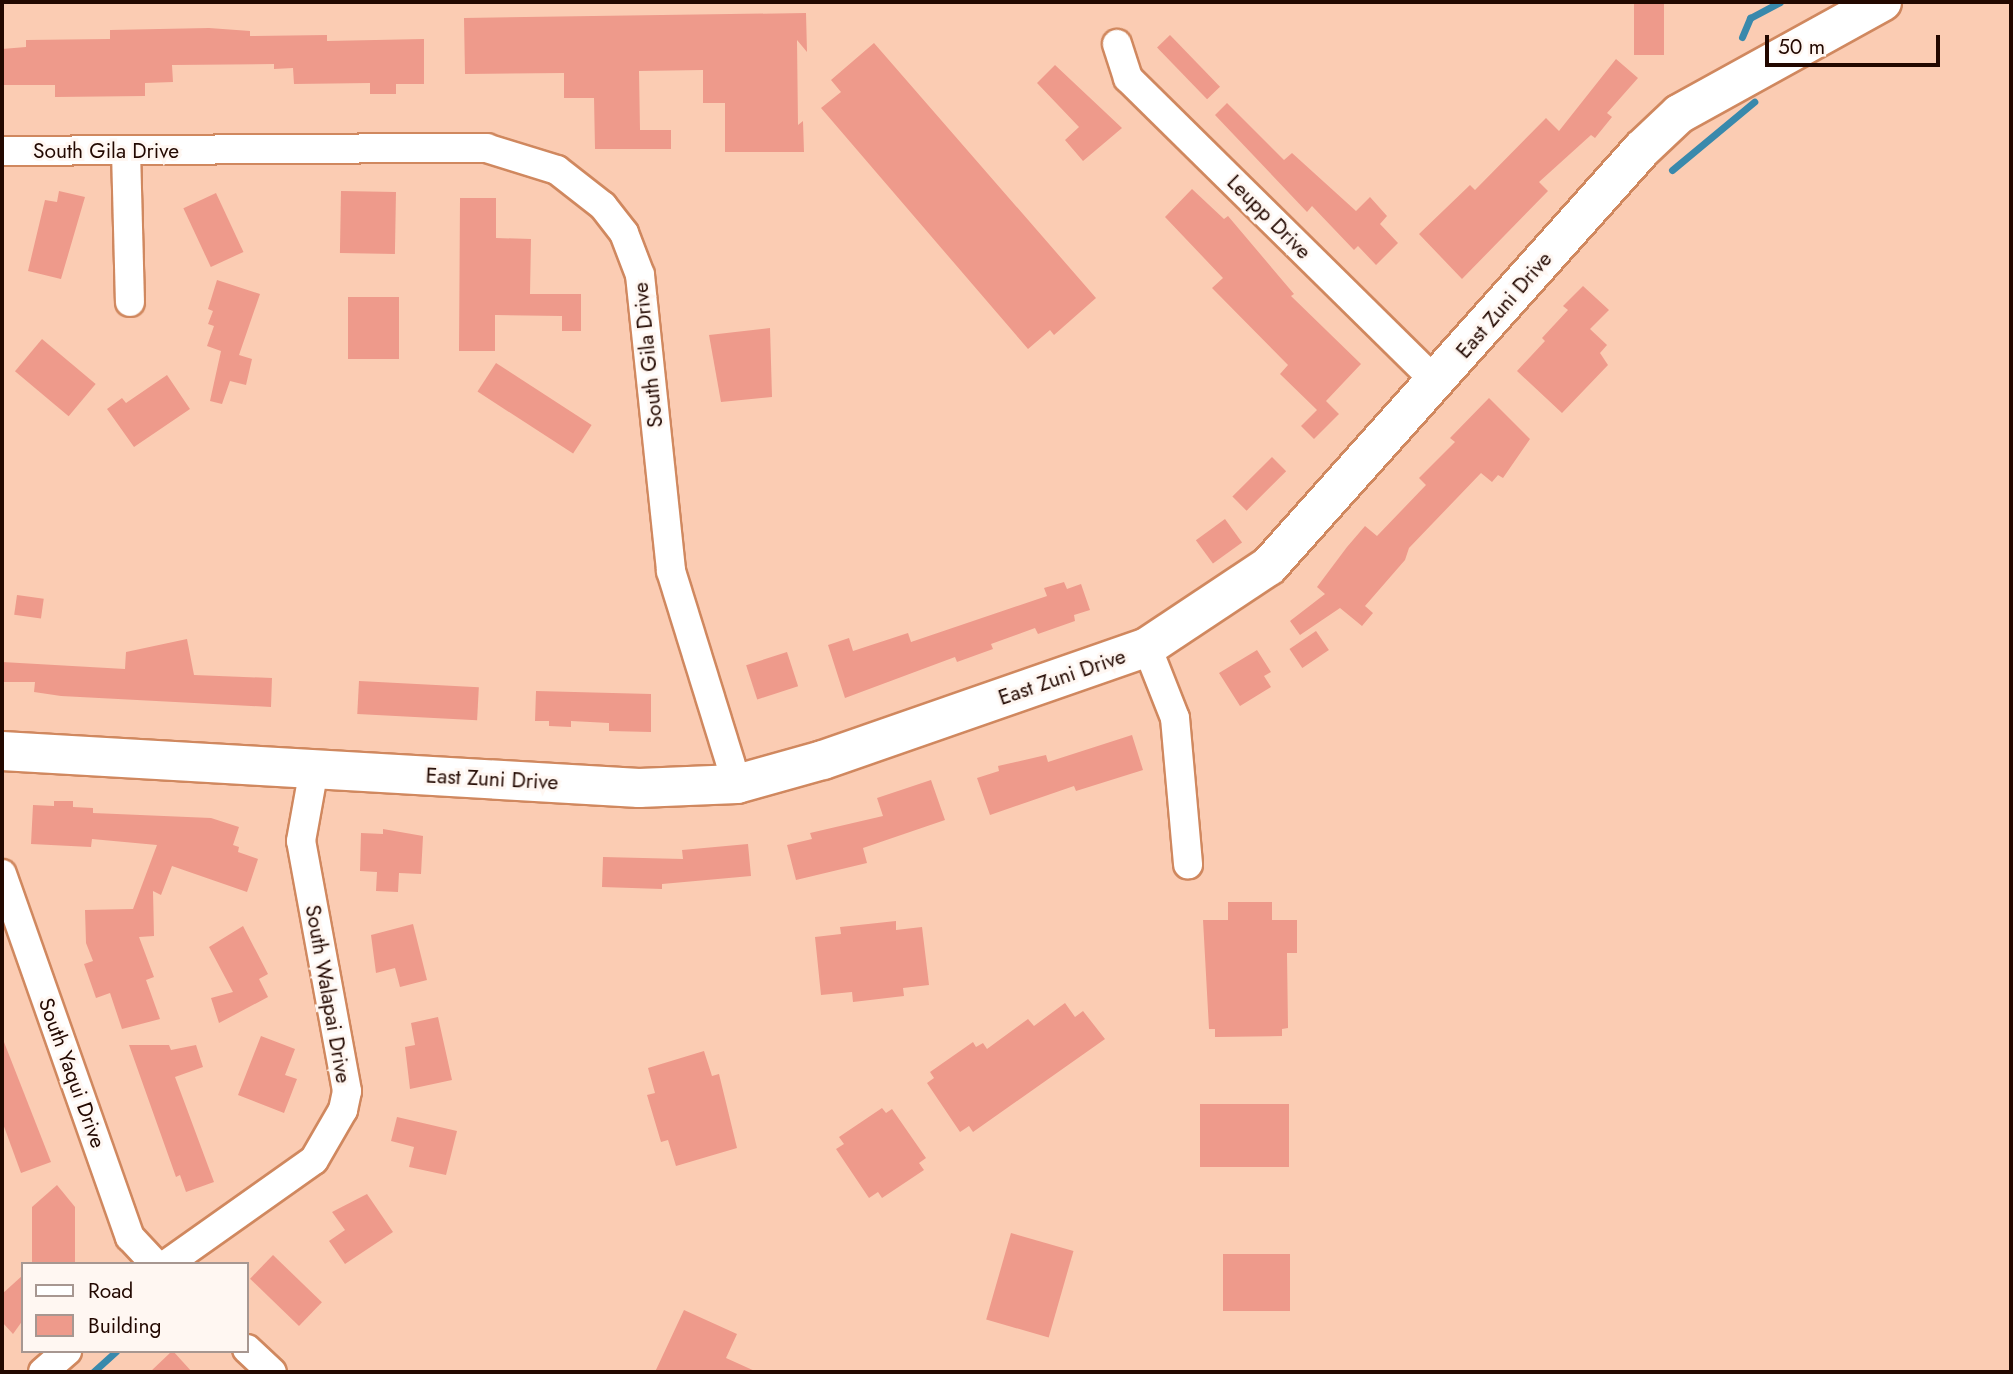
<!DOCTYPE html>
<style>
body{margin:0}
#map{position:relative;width:2013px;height:1374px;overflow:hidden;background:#fbccb3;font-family:Jost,sans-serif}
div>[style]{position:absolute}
.stream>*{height:7px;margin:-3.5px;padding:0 3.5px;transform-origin:3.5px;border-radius:3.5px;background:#3989ac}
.building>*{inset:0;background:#ee9a8b;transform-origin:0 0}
.roads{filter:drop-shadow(2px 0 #d0885f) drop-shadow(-2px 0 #d0885f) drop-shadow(0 2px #d0885f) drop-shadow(0 -2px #d0885f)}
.street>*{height:28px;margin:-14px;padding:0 14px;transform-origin:14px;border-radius:14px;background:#fff}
.secondary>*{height:38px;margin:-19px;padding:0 19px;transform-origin:19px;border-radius:19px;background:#fff}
span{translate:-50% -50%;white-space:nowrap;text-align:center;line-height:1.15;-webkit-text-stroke:6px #fff7f2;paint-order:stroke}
.street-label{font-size:21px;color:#220800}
.frame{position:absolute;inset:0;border:4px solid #220800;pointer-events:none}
.legend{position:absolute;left:21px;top:1262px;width:228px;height:91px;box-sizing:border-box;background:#fff7f2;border:2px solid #a79791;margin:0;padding:9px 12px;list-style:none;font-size:21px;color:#220800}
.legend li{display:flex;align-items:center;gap:14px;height:35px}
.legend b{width:35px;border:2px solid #a79791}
.scale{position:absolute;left:1765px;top:35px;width:175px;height:32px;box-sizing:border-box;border:4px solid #220800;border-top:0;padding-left:9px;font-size:21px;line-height:24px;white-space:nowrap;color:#220800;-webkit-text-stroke:5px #fff7f2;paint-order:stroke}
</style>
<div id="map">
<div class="stream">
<div style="left:1742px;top:37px;width:21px;rotate:-67deg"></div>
<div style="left:1750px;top:18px;width:34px;rotate:-28deg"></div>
<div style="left:1672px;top:170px;width:107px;rotate:-39.7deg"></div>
<div style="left:93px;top:1372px;width:31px;rotate:-42deg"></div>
</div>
<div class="building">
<div style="left:1634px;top:2px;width:30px;height:53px"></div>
<div style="clip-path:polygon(806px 13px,807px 52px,797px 40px,798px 125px,803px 121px,804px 152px,725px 152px,725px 103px,703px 103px,703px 70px,639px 71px,640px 130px,671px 130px,671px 149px,595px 149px,594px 98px,564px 98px,564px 73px,465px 74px,464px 18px)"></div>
<div style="clip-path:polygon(209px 28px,250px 31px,250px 36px,327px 35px,327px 41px,424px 39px,424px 84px,396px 84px,396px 94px,370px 94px,370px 83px,294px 84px,293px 68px,274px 69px,274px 64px,172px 65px,173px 82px,145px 83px,145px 96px,55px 97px,55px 85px,2px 85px,2px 49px,26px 47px,26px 40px,110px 39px,110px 30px)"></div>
<div style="left:1170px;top:35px;width:72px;height:18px;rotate:46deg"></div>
<div style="clip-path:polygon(874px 43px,1096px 298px,1054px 335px,1050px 330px,1028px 349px,821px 108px,841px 92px,831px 80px)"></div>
<div style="clip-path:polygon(1616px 59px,1638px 78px,1607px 113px,1612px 117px,1595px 138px,1591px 135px,1539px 182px,1548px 191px,1462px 279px,1419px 234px,1470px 185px,1475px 190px,1546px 118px,1559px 131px)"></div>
<div style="clip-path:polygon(1055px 65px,1122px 128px,1083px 161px,1065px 140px,1079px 127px,1037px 83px)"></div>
<div style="clip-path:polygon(1227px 103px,1284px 160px,1292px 153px,1356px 211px,1370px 197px,1387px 216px,1380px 224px,1398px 243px,1376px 265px,1358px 246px,1354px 250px,1312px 206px,1307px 212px,1215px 115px)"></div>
<div style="clip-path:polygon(1192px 189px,1224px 219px,1228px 216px,1294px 294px,1291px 296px,1361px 364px,1326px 401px,1339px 414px,1314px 439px,1301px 426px,1317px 410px,1280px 374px,1288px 365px,1212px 288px,1223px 278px,1165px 217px)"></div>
<div style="clip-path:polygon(59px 191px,85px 197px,61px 279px,28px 271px,45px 200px,57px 202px)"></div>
<div style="left:341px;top:191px;width:55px;height:62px;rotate:1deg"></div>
<div style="left:216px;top:193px;width:65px;height:36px;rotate:65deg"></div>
<div style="clip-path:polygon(460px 198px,496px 198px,496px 238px,531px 239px,530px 294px,581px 294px,581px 331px,562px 331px,562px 316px,495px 315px,495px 351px,459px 351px)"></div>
<div style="clip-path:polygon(217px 280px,260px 294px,239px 355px,252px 359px,246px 385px,230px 381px,222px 404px,210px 401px,221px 351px,207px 346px,214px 326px,208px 324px,213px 311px,208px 309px)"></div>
<div style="clip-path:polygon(1583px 286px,1609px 310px,1590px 329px,1607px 345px,1600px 353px,1608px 365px,1562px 413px,1517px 371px,1545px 341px,1542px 338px,1568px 310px,1563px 306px)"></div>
<div style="left:348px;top:297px;width:51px;height:62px"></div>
<div style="clip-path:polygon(770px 328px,772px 397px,721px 402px,709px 335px)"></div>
<div style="left:42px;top:339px;width:70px;height:42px;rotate:40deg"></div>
<div style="left:496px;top:363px;width:114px;height:34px;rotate:33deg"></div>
<div style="clip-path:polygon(167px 375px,190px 409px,134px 447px,107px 409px,122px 398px,126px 403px)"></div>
<div style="clip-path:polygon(1489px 398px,1530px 439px,1503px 478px,1498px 475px,1492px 482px,1481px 473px,1409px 548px,1405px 560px,1365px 606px,1373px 613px,1362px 626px,1340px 608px,1300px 635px,1290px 621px,1325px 594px,1317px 587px,1347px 547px,1365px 526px,1377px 536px,1426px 485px,1419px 478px,1455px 442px,1450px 438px)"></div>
<div style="left:1272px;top:457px;width:20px;height:56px;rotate:45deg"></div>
<div style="left:1225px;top:519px;width:29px;height:36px;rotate:54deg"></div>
<div style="clip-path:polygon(1064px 582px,1067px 589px,1081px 584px,1090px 610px,1074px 615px,1075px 621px,1038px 634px,1035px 628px,991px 644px,993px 649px,957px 662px,955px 657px,845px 698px,828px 645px,849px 638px,853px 651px,908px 633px,911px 642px,1047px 596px,1044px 588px)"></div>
<div style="left:17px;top:595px;width:27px;height:20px;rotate:8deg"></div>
<div style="left:1316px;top:631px;width:23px;height:32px;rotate:56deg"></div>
<div style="clip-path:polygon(187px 639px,194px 675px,272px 678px,271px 707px,61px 696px,34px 692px,35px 682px,2px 682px,2px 662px,125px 669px,126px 652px)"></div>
<div style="clip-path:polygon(1257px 650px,1271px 672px,1264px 676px,1271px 687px,1240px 706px,1219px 673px)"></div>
<div style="left:787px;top:652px;width:36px;height:43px;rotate:72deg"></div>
<div style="left:359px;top:681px;width:120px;height:33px;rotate:3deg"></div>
<div style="clip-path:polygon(536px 691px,651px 694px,651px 732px,609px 731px,609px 723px,571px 721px,571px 727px,549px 726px,549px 721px,535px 721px)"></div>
<div style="clip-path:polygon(1132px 735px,1143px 770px,1076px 791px,1074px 786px,990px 815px,977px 778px,999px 771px,998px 766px,1046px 755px,1048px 762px)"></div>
<div style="clip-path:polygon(931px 780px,945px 820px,863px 848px,867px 863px,796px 880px,787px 845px,812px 839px,810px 833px,883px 816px,877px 798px)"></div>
<div style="clip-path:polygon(54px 801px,73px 801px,73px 807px,93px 808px,93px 813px,211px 818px,239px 827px,233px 845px,239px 847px,238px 852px,258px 859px,247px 892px,172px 866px,161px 895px,153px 891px,154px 936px,139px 937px,154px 977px,146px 980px,160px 1019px,122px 1029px,110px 993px,96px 998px,84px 964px,93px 961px,86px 943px,85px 910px,133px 909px,157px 845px,92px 839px,91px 847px,31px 844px,33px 805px,54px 806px)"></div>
<div style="clip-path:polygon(383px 829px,423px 836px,421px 874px,399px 873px,398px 892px,376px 891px,377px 872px,360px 871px,361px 833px,383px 834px)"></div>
<div style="clip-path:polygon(748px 844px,751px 876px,662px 884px,662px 889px,602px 887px,603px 857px,683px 859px,682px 850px)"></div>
<div style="clip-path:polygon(1228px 902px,1272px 902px,1272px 920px,1297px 920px,1297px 953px,1287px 953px,1288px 1028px,1282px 1029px,1282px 1036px,1215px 1037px,1215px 1029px,1209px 1029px,1203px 920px,1228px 920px)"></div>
<div style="clip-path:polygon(896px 921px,896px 930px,922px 927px,929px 985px,903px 988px,904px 996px,853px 1002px,852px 992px,821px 995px,815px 937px,841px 934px,840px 927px)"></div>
<div style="clip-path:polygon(413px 924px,427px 980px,400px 987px,395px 968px,376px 973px,371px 935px)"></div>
<div style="clip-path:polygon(243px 926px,268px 974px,259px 979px,268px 997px,219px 1023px,211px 998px,233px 992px,209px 947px)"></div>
<div style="clip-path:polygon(1065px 1003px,1075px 1017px,1083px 1011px,1105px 1039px,973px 1132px,969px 1126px,960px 1132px,927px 1083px,934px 1078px,930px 1072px,973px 1042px,976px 1047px,983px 1043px,987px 1049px,1028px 1019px,1034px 1026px)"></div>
<div style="clip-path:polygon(438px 1017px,452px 1080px,410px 1089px,405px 1047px,415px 1045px,411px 1023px)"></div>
<div style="clip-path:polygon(261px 1036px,295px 1049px,285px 1075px,297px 1079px,284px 1113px,238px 1095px)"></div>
<div style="clip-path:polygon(2px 1037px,51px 1162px,21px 1173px,2px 1121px)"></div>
<div style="clip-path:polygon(129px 1045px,169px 1045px,171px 1050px,196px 1045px,203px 1067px,175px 1077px,214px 1182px,186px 1192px,180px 1175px,176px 1177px)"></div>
<div style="clip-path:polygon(704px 1051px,712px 1076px,719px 1074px,737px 1148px,676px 1166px,668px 1140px,661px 1142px,647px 1095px,655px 1093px,648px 1068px)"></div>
<div style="left:1200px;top:1104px;width:89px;height:63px"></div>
<div style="clip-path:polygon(882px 1108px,886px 1113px,892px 1109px,926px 1158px,919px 1163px,924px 1170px,882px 1198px,878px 1192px,869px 1198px,836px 1149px,844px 1144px,839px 1137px)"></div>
<div style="clip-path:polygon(397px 1117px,457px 1131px,446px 1175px,409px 1167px,414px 1147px,391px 1141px)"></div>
<div style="clip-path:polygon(57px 1185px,75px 1207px,75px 1264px,32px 1264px,32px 1207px)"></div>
<div style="clip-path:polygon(367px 1194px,393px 1232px,345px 1264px,329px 1241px,345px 1230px,332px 1212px)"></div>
<div style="left:1011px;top:1233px;width:65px;height:90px;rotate:16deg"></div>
<div style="left:1223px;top:1254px;width:67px;height:57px"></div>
<div style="left:273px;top:1255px;width:68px;height:33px;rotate:44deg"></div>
<div style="clip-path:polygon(23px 1275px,23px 1320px,13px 1334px,2px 1322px,2px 1294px)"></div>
<div style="clip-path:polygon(684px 1310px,737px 1334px,726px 1358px,757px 1372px,655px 1372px)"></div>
<div style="clip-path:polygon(173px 1351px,192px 1372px,150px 1372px,172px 1351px)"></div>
</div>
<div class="roads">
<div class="street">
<div style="left:1117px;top:44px;width:36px;rotate:72deg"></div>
<div style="left:1128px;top:78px;width:433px;rotate:44.6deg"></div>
<div style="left:2px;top:151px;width:484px;rotate:-0.4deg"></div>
<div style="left:486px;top:148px;width:74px;rotate:17.2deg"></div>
<div style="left:557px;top:170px;width:58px;rotate:38deg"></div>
<div style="left:603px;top:206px;width:34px;rotate:52deg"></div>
<div style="left:624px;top:233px;width:45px;rotate:69.1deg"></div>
<div style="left:640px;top:275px;width:298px;rotate:84deg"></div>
<div style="left:671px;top:571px;width:223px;rotate:72.8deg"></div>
<div style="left:126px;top:151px;width:151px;rotate:88.5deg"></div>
<div style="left:1147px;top:647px;width:76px;rotate:68.5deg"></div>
<div style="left:1175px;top:718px;width:147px;rotate:84.9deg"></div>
<div style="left:2px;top:874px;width:385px;rotate:70.6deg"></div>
<div style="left:130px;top:1237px;width:37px;rotate:47deg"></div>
<div style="left:167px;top:1264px;width:180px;rotate:-35.3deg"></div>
<div style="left:314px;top:1160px;width:58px;rotate:-59.9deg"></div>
<div style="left:343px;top:1110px;width:19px;rotate:-78deg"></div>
<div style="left:347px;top:1091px;width:254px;rotate:-100.4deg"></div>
<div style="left:301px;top:841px;width:73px;rotate:-79.8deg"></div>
<div style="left:247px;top:1349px;width:34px;rotate:43deg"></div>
<div style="left:43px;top:1372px;width:32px;rotate:-41deg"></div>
</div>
<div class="secondary">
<div style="left:2px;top:751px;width:638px;rotate:3.32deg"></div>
<div style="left:639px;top:788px;width:98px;rotate:-2.3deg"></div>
<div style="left:737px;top:784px;width:89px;rotate:-15.6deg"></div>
<div style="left:823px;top:760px;width:343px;rotate:-19.2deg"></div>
<div style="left:1147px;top:647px;width:146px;rotate:-33.6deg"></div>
<div style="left:1269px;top:566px;width:559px;rotate:-48.19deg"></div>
<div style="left:1642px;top:149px;width:51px;rotate:-43.4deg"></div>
<div style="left:1679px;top:114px;width:232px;rotate:-28.9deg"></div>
</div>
</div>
<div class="street-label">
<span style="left:106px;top:151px">South Gila Drive</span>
<span style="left:1269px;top:217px;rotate:45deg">Leupp Drive</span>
<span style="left:1504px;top:305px;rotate:-49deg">East Zuni Drive</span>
<span style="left:648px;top:355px;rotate:-96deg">South Gila Drive</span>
<span style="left:1062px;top:677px;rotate:-19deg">East Zuni Drive</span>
<span style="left:492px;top:779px;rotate:3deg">East Zuni Drive</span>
<span style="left:328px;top:994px;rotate:80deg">South Walapai Drive</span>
<span style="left:72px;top:1073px;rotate:70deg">South Yaqui Drive</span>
</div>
<div class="frame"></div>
<ul class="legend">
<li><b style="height:9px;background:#fff"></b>Road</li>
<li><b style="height:19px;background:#ee9a8b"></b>Building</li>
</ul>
<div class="scale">50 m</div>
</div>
